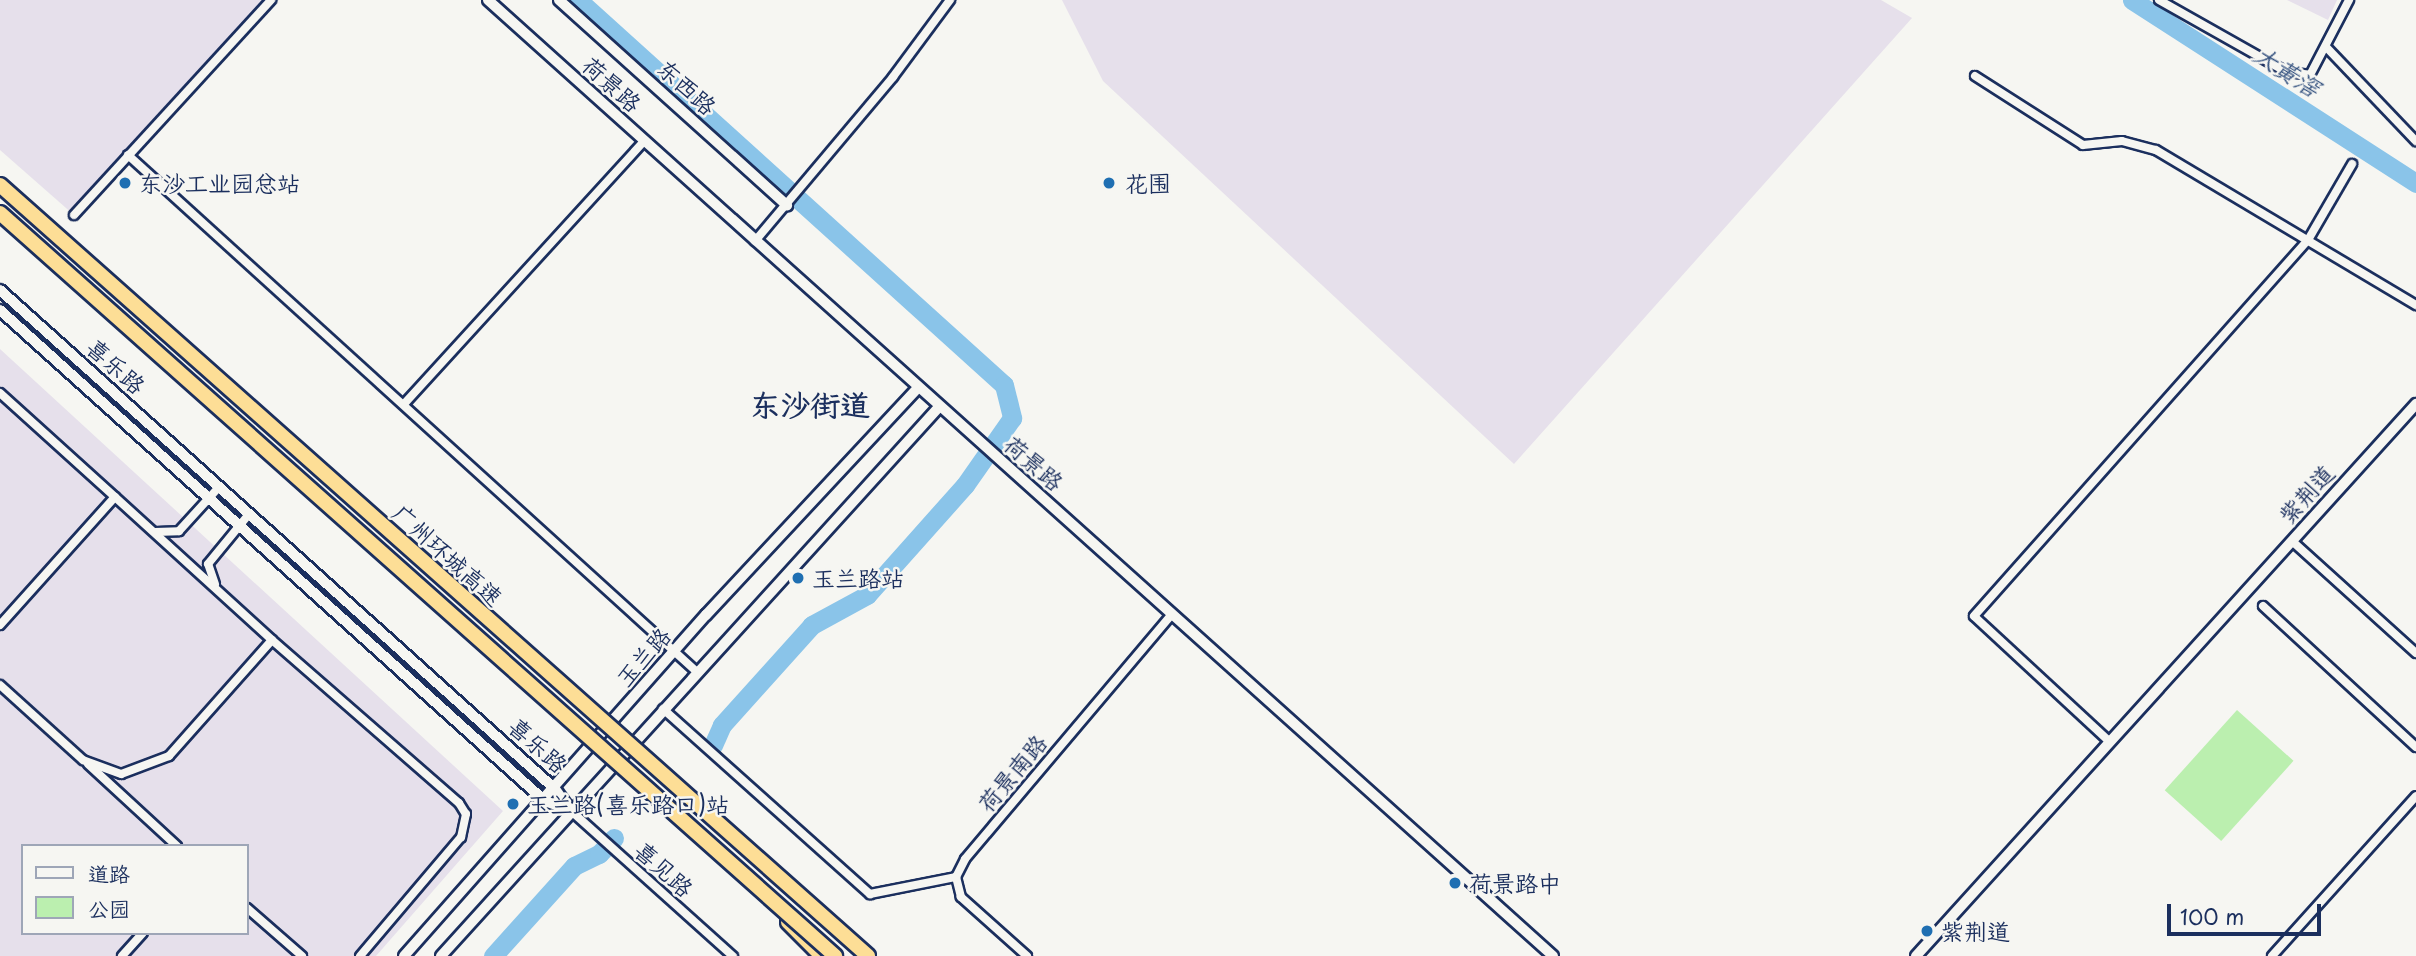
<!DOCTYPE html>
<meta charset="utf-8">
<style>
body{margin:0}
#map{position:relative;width:2416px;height:956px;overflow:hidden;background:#f6f6f2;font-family:"Playpen Sans","LXGW WenKai TC",sans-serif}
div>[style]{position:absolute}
.built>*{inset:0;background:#e6e0eb}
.green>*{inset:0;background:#bbefaf;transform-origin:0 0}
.river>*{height:19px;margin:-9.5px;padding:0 9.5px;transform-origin:9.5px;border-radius:9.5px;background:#8ac4e9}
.roads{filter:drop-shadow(2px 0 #1b2f5e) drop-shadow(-2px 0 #1b2f5e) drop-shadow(0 2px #1b2f5e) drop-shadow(0 -2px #1b2f5e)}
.street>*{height:8px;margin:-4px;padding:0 4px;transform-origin:4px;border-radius:4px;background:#f6f6f2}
.secondary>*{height:10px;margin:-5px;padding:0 5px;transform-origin:5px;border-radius:5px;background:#f6f6f2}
.highway>*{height:14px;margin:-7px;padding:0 7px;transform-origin:7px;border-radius:7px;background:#fdde96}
.bridges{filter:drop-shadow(2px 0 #1b2f5e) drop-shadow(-2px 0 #1b2f5e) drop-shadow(0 2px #1b2f5e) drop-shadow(0 -2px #1b2f5e)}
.highway-bridge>*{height:14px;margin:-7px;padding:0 7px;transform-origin:7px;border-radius:7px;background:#fdde96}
.dots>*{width:19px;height:19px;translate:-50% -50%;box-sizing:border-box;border:4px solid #f6f6f2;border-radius:50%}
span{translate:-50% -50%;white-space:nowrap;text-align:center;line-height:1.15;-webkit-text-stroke:5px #f6f6f2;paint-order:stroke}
.street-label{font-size:23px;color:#1b2f5e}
.poi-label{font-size:23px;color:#1b2f5e}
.left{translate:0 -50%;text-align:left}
.water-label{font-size:24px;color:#375481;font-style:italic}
.district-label{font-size:30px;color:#1b2f5e;font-weight:700}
.legend{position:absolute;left:21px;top:844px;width:228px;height:91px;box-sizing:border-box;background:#f6f6f2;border:2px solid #9ea6b7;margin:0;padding:9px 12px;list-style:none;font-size:21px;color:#1b2f5e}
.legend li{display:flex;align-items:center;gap:14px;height:35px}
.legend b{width:35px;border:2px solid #9ea6b7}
.scale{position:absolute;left:2167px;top:904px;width:154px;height:32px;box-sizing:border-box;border:4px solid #1b2f5e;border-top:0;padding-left:9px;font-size:21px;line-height:24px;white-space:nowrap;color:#1b2f5e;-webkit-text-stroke:5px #f6f6f2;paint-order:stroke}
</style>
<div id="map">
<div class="built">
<div style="clip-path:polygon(0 0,271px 0,74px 215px,0 150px)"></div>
<div style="clip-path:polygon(1062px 0,1881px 0,1912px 18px,1514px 464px,1103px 81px)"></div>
<div style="clip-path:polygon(2287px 0,2337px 0,2328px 20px)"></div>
<div style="clip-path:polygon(evenodd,0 349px,503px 811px,376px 956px,0 956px,0 349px,23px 846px,247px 846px,247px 933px,23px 933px,23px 846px)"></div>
</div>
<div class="green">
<div style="left:2237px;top:710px;width:76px;height:108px;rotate:42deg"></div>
</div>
<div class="river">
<div style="left:578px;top:0;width:574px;rotate:42.11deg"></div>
<div style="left:1004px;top:385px;width:34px;rotate:76deg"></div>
<div style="left:1012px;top:418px;width:82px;rotate:125deg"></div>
<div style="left:965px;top:485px;width:147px;rotate:131.7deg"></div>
<div style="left:867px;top:595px;width:63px;rotate:151.4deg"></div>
<div style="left:812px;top:625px;width:135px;rotate:132deg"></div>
<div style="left:722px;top:725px;width:22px;rotate:114deg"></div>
<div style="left:2132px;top:0;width:338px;rotate:32.8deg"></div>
<div style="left:493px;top:956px;width:121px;rotate:-48deg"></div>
<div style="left:574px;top:866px;width:28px;rotate:-26deg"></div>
<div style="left:599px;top:854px;width:22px;rotate:-47deg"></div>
</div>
<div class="roads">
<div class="street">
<div style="left:2159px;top:0;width:147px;rotate:29.4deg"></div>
<div style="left:2287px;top:72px;width:23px;rotate:7deg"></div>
<div style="left:2310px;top:75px;width:85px;rotate:-62.5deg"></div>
<div style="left:2327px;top:48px;width:129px;rotate:46.3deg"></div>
<div style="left:1975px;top:76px;width:128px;rotate:32.6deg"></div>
<div style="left:2083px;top:145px;width:39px;rotate:-6deg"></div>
<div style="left:2122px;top:141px;width:35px;rotate:15deg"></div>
<div style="left:2156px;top:150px;width:303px;rotate:30.8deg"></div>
<div style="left:128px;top:155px;width:769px;rotate:42.26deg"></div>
<div style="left:74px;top:215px;width:292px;rotate:-47.5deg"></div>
<div style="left:755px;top:241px;width:214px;rotate:-49.9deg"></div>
<div style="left:893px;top:77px;width:96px;rotate:-53.5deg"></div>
<div style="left:0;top:393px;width:155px;rotate:42.1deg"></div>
<div style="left:404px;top:404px;width:356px;rotate:-47.6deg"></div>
<div style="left:155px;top:532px;width:24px;rotate:-2deg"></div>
<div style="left:179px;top:531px;width:59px;rotate:-47.7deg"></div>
<div style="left:2292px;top:541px;width:167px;rotate:42.1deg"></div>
<div style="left:215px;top:584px;width:21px;rotate:-109deg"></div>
<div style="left:208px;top:564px;width:65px;rotate:-50.6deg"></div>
<div style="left:2263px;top:606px;width:208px;rotate:42.7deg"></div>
<div style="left:0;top:625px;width:172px;rotate:-48.1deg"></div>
<div style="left:115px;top:497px;width:212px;rotate:42.3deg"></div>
<div style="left:272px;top:640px;width:155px;rotate:131.6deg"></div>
<div style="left:169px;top:756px;width:51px;rotate:159.4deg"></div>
<div style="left:121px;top:774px;width:40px;rotate:-159.8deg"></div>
<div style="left:83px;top:760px;width:112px;rotate:-137.9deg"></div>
<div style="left:272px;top:640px;width:248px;rotate:41.1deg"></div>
<div style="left:459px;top:803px;width:13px;rotate:58deg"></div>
<div style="left:466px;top:814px;width:24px;rotate:102deg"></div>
<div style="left:461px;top:837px;width:156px;rotate:130.3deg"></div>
<div style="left:663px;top:709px;width:278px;rotate:41.8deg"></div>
<div style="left:870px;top:894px;width:88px;rotate:-11.2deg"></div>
<div style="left:2110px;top:742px;width:185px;rotate:-137.2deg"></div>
<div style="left:1974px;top:616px;width:503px;rotate:-48.39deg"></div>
<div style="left:2308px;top:240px;width:88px;rotate:-59.9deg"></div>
<div style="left:88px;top:764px;width:121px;rotate:42.7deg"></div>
<div style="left:570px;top:810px;width:219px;rotate:41.9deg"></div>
<div style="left:247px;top:908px;width:73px;rotate:41.1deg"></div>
<div style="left:122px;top:956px;width:31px;rotate:-48deg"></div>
<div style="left:1027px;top:956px;width:89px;rotate:-138.2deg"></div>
<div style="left:961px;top:897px;width:21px;rotate:-104deg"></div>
<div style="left:956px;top:877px;width:20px;rotate:-63deg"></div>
<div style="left:965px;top:859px;width:321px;rotate:-49.8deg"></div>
<div style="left:2272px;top:956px;width:215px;rotate:-48deg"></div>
</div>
<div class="secondary">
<div style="left:488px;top:0;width:1431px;rotate:41.91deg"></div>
<div style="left:559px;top:0;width:307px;rotate:42deg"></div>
<div style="left:0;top:290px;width:746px;rotate:41.96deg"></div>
<div style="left:555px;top:789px;width:26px;rotate:54deg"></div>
<div style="left:0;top:310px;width:734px;rotate:42.02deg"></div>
<div style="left:545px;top:801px;width:27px;rotate:20deg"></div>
<div style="left:404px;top:956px;width:456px;rotate:-48.5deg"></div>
<div style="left:706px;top:615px;width:311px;rotate:-47deg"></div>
<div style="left:441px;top:956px;width:741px;rotate:-47.79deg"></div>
<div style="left:1916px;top:956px;width:745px;rotate:-47.83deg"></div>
</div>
<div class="highway">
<div style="left:788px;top:922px;width:48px;rotate:45deg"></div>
</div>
</div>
<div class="bridges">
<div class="highway-bridge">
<div style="left:0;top:185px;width:1161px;rotate:41.61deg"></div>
<div style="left:0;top:213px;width:1118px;rotate:41.66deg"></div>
</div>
</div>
<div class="dots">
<div style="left:125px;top:183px;background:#1f6fb2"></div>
<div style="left:1109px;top:183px;background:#1f6fb2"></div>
<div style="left:798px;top:578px;background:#1f6fb2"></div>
<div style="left:513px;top:804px;background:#1f6fb2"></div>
<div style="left:1455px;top:883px;background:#1f6fb2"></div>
<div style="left:1927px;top:931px;background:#1f6fb2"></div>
</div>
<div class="street-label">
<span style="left:612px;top:84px;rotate:42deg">荷景路</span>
<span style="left:687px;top:87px;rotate:42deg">东西路</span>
<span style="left:116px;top:366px;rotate:42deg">喜乐路</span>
<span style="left:1034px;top:463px;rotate:41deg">荷景路</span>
<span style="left:2306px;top:494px;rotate:-48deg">紫荆道</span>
<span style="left:448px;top:555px;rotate:42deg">广州环城高速</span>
<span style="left:643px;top:657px;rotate:-49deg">玉兰路</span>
<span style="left:538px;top:745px;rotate:42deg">喜乐路</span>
<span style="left:1012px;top:773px;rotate:-50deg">荷景南路</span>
<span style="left:664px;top:869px;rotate:42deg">喜见路</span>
</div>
<div class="poi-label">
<span class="left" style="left:139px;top:183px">东沙工业园总站</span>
<span class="left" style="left:1125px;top:183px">花围</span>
<span class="left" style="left:812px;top:578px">玉兰路站</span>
<span class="left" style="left:527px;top:804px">玉兰路(喜乐路口)站</span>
<span class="left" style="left:1469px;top:883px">荷景路中</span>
<span class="left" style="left:1941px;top:931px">紫荆道</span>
</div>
<div class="water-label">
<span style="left:2287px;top:71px;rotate:33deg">大黄滘</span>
</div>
<div class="district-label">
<span style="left:810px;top:404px">东沙街道</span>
</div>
<ul class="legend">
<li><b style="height:9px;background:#f6f6f2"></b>道路</li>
<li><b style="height:19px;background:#bbefaf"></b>公园</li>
</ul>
<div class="scale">100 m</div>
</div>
